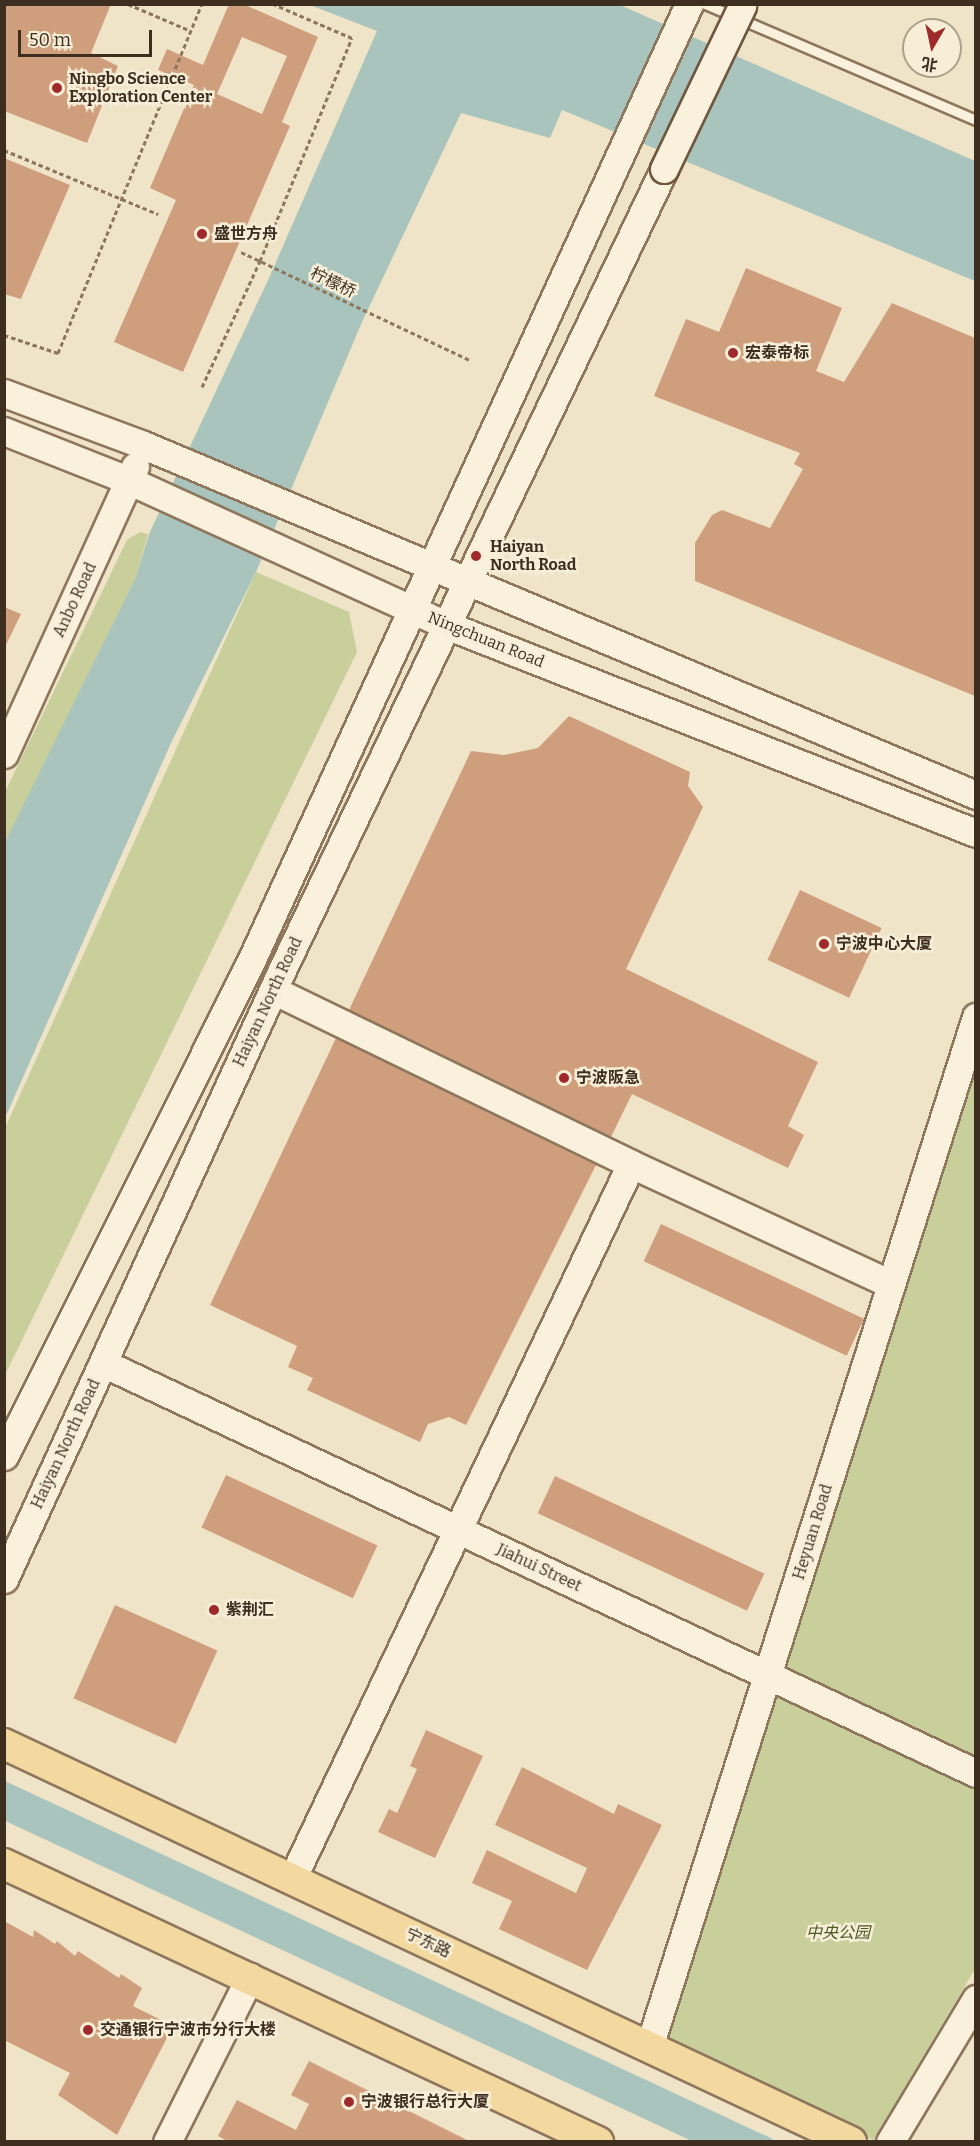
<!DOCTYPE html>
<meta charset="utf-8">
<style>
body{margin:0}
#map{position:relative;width:980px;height:2146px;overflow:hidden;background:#f0e4c8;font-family:Bitter,"Noto Sans SC",serif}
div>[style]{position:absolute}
.green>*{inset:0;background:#c9cf9b}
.water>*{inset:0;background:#a9c4bc;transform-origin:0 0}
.building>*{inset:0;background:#cf9f7d;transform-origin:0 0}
.path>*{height:3px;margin-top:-1.5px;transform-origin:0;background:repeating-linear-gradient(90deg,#8d765c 0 4.5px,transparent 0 7.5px)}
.roads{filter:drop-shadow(2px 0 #8d765c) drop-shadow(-2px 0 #8d765c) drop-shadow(0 2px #8d765c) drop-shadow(0 -2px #8d765c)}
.lane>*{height:9px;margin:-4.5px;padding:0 4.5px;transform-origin:4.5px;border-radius:4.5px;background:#faf1dc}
.secondary>*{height:27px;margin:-13.5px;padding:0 13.5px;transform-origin:13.5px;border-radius:13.5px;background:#faf1dc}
.primary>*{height:30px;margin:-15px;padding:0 15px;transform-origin:15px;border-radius:15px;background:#f3d9a0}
.bridges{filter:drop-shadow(2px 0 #6f573f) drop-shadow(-2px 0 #6f573f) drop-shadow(0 2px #6f573f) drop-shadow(0 -2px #6f573f)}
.secondary-bridge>*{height:27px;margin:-13.5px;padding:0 13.5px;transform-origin:13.5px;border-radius:13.5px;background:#faf1dc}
.dots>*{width:16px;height:16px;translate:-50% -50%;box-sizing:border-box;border:3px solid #f7eed8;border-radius:50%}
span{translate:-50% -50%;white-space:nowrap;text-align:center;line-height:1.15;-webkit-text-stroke:5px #f7eed8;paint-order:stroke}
.poi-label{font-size:16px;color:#3d2e20;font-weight:700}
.left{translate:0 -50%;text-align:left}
.street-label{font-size:16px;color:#3d2e20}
.park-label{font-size:16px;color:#4d5a26;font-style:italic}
.frame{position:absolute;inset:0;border:6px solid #3d2e20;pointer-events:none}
.north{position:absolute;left:902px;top:18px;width:60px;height:60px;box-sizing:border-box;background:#f7eed8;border:2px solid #ada18e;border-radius:50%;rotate:189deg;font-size:16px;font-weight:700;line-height:24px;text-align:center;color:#3d2e20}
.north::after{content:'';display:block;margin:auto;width:21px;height:27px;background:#9e2a2b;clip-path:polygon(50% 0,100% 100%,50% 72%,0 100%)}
.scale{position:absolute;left:18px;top:30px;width:134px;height:27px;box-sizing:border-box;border:3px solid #3d2e20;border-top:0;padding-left:8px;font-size:18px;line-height:21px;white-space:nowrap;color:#3d2e20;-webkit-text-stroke:4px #f7eed8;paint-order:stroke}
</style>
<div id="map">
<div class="green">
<div style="clip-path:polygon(140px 532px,148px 534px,136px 577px,5px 844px,4px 794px,127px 540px)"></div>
<div style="clip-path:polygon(256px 572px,349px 612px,357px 652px,5px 1375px,5px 1128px)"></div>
<div style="clip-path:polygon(975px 1073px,975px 1969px,873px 2140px,661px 2038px)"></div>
</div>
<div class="water">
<div style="clip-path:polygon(310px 5px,620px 5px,975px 161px,975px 281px,562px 110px,550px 138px,461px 113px,362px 322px,256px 572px,171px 743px,5px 1118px,4px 844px,136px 577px,149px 534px,269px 278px,377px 31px)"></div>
<div style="left:5px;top:1781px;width:847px;height:36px;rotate:25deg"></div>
</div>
<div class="building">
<div style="clip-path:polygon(4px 4px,111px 4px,91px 53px,118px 66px,87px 143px,4px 111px)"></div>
<div style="clip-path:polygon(evenodd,229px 4px,243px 4px,318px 37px,282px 122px,290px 126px,183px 372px,114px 342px,176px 200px,150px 188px,194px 85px,158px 70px,167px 49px,203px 65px,229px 4px,242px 37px,287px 56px,262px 114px,217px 94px,242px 37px)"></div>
<div style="clip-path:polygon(4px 158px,70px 185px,21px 299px,4px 294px)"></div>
<div style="clip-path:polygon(746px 268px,842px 308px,816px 371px,844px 382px,892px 303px,975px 338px,975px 696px,695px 581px,695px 543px,712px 515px,722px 510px,770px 528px,803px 469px,794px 464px,800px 453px,654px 396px,686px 319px,719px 332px)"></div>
<div style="clip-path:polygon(4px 607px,21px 614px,4px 649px)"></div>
<div style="clip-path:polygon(569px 716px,690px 772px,688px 786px,703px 807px,626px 969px,818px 1062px,788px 1126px,804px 1135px,788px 1168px,632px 1094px,611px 1137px,349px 1010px,471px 751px,504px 755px,538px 748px)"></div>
<div style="left:800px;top:890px;width:90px;height:77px;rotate:25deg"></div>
<div style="clip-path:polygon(336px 1038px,596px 1165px,466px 1425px,449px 1417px,428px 1424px,420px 1442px,307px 1390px,313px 1378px,288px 1367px,297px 1346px,210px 1305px)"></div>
<div style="left:661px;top:1224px;width:224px;height:41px;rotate:25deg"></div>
<div style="left:226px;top:1475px;width:167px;height:58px;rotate:25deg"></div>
<div style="left:555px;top:1476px;width:231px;height:41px;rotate:25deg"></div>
<div style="left:115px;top:1605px;width:112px;height:102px;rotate:24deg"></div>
<div style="clip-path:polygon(426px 1730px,483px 1756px,435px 1858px,378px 1832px,389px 1809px,397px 1813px,417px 1769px,410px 1766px)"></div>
<div style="clip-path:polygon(522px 1767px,614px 1814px,618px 1804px,662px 1825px,587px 1970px,499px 1929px,512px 1901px,472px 1883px,487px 1850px,576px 1893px,587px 1868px,495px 1825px)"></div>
<div style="clip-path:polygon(4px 1921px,33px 1937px,34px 1930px,55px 1944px,57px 1941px,75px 1956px,78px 1951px,119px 1978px,121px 1974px,142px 1988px,133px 2006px,173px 2026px,117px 2135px,58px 2095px,70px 2073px,4px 2040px)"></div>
<div style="clip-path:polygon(309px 2061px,471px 2142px,229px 2142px,218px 2136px,237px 2100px,296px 2130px,309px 2104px,291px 2095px)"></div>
</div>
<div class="path">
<div style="left:128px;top:4px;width:69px;rotate:23.2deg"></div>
<div style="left:4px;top:150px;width:167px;rotate:22.6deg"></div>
<div style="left:241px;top:252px;width:255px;rotate:25.3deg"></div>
<div style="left:4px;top:335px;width:57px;rotate:18.4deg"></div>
<div style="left:58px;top:353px;width:378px;rotate:-67.6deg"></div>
<div style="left:202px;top:387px;width:139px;rotate:-65.3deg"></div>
<div style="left:260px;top:261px;width:241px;rotate:-67.6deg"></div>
<div style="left:352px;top:38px;width:86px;rotate:-156.7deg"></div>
</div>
<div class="roads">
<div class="lane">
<div style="left:705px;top:4px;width:295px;rotate:23.2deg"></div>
</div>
<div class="secondary">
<div style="left:4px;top:393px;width:146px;rotate:20.4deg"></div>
<div style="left:141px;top:444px;width:906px;rotate:22.8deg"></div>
<div style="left:4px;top:431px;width:136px;rotate:21.6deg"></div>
<div style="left:130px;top:481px;width:347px;rotate:24.5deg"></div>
<div style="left:446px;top:625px;width:569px;rotate:21.43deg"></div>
<div style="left:4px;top:754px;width:316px;rotate:-65.5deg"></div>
<div style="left:273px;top:990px;width:398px;rotate:25.9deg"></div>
<div style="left:631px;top:1164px;width:286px;rotate:24.8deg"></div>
<div style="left:103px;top:1363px;width:964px;rotate:25.16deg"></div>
<div style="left:4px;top:1456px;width:555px;rotate:-63.48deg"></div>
<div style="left:252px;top:959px;width:1050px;rotate:-65.41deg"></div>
<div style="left:4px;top:1579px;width:669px;rotate:-65.46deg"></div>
<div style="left:282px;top:970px;width:887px;rotate:-64.5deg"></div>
<div style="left:292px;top:1879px;width:791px;rotate:-64.63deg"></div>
<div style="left:649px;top:2047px;width:1081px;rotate:-72.39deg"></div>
<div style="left:167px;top:2142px;width:185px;rotate:-63.3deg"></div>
<div style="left:890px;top:2142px;width:167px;rotate:-59deg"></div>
</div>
<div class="primary">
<div style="left:4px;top:1744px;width:936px;rotate:25.17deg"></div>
<div style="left:4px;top:1864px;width:656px;rotate:25.08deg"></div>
</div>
</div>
<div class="bridges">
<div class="secondary-bridge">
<div style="left:664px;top:169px;width:181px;rotate:-64.4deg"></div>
</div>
</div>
<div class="dots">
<div style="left:57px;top:88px;background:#9e2a2b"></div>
<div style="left:202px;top:234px;background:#9e2a2b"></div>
<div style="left:733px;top:353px;background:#9e2a2b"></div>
<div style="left:476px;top:556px;background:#9e2a2b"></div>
<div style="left:824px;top:944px;background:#9e2a2b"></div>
<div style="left:564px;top:1078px;background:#9e2a2b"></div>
<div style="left:214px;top:1610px;background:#9e2a2b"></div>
<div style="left:88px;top:2030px;background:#9e2a2b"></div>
<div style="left:349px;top:2102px;background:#9e2a2b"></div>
</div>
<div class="poi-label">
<span class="left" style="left:69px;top:88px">Ningbo Science<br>Exploration Center</span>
<span class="left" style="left:214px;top:234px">盛世方舟</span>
<span class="left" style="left:745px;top:353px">宏泰帝标</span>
<span class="left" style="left:490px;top:556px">Haiyan<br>North Road</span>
<span class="left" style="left:836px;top:944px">宁波中心大厦</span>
<span class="left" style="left:576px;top:1078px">宁波阪急</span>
<span class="left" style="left:226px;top:1610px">紫荆汇</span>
<span class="left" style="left:100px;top:2030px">交通银行宁波市分行大楼</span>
<span class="left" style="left:361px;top:2102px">宁波银行总行大厦</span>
</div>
<div class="street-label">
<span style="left:333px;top:283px;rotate:26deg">柠檬桥</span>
<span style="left:75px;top:600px;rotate:-65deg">Anbo Road</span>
<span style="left:486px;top:640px;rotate:22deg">Ningchuan Road</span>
<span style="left:268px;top:1002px;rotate:-65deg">Haiyan North Road</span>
<span style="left:66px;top:1444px;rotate:-65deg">Haiyan North Road</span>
<span style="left:813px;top:1532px;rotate:-73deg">Heyuan Road</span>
<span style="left:539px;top:1568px;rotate:25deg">Jiahui Street</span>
<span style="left:428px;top:1943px;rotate:25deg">宁东路</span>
</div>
<div class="park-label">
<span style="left:838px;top:1933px">中央公园</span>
</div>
<div class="frame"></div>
<div class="north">北</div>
<div class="scale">50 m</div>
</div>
